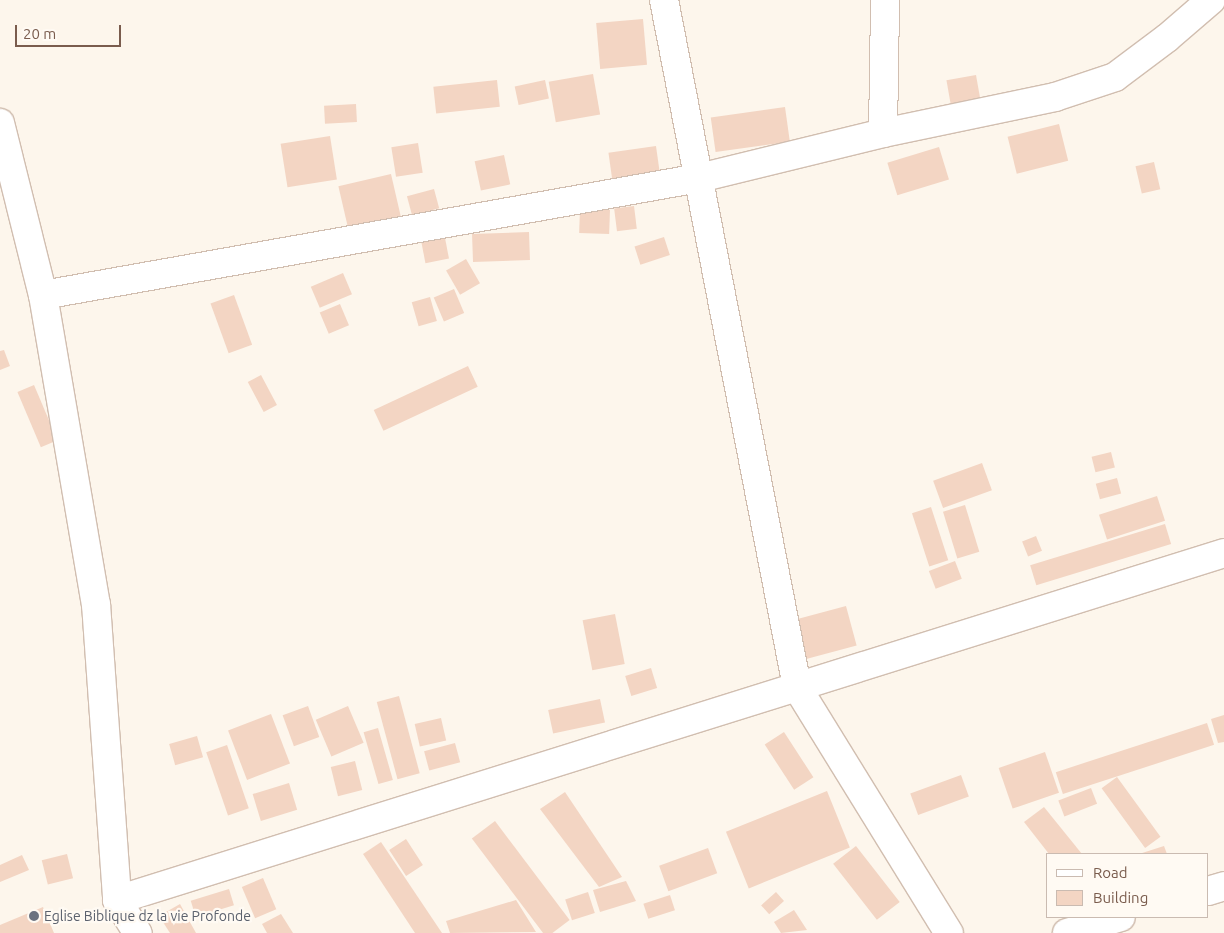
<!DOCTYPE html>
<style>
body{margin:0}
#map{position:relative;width:1224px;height:933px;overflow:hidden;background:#fdf6ec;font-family:Ubuntu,sans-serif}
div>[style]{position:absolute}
.building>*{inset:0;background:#f3d5c3;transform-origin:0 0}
.roads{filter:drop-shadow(1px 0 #d1beb0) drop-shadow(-1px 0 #d1beb0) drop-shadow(0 1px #d1beb0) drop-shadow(0 -1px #d1beb0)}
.street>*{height:28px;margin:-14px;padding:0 14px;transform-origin:14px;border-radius:14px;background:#fff}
.dots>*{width:14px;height:14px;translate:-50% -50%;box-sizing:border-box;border:2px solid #fffaf3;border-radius:50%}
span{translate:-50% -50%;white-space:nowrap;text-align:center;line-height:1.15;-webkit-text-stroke:4.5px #fffaf3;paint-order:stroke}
.worship-label{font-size:14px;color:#5b616d}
.left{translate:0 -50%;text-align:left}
.legend{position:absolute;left:1046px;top:853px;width:162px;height:65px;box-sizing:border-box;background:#fffaf3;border:1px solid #cabbb1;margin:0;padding:6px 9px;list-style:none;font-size:15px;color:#7a5c4d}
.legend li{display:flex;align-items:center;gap:10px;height:25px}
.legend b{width:25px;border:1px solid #cabbb1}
.scale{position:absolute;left:15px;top:25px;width:106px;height:22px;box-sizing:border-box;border:2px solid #7a5c4d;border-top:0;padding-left:6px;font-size:15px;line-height:18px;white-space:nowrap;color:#7a5c4d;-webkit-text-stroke:4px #fffaf3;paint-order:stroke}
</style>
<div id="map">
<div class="building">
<div style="left:643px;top:19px;width:46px;height:47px;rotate:85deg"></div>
<div style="left:593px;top:74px;width:41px;height:45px;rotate:80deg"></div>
<div style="left:976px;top:75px;width:28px;height:30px;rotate:80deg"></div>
<div style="left:497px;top:80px;width:27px;height:64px;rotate:84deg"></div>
<div style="left:545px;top:80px;width:19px;height:31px;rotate:78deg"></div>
<div style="left:356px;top:104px;width:18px;height:32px;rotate:87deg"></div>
<div style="left:785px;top:107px;width:35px;height:75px;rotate:82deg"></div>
<div style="left:1059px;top:124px;width:38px;height:53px;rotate:76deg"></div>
<div style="left:330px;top:136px;width:44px;height:50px;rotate:81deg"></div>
<div style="left:418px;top:143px;width:30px;height:27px;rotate:81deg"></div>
<div style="left:656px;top:146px;width:27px;height:48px;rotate:82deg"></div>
<div style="left:939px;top:147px;width:34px;height:54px;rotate:73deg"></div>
<div style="left:504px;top:155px;width:30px;height:30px;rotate:78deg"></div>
<div style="left:1154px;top:162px;width:28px;height:19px;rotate:77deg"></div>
<div style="left:391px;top:174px;width:43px;height:54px;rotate:77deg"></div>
<div style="left:434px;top:189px;width:20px;height:28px;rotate:75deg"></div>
<div style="left:634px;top:206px;width:23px;height:20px;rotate:83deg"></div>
<div style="left:580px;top:209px;width:30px;height:24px;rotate:2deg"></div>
<div style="left:529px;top:232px;width:28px;height:57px;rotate:88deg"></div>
<div style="left:664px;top:237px;width:19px;height:31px;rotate:72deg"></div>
<div style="left:445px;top:238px;width:21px;height:24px;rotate:79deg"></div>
<div style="left:466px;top:259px;width:28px;height:23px;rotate:60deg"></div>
<div style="left:343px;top:273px;width:23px;height:35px;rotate:67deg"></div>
<div style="left:454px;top:289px;width:26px;height:22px;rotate:67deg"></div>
<div style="left:234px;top:295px;width:53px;height:25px;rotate:70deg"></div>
<div style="left:430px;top:297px;width:25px;height:19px;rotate:74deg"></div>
<div style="left:340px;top:304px;width:23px;height:22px;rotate:67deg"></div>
<div style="clip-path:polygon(4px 350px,10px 366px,0 370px,0 351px)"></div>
<div style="left:468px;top:366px;width:23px;height:104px;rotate:65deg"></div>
<div style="left:261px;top:375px;width:34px;height:15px;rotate:62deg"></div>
<div style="left:34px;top:385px;width:60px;height:18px;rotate:67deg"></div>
<div style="left:1111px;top:452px;width:16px;height:20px;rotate:76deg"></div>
<div style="left:982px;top:463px;width:29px;height:52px;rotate:70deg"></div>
<div style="left:1117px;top:478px;width:16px;height:22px;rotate:75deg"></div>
<div style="left:1157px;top:496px;width:26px;height:61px;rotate:72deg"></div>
<div style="left:965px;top:505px;width:49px;height:23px;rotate:73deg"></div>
<div style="left:931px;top:507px;width:56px;height:20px;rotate:72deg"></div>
<div style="left:1165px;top:524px;width:21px;height:141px;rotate:73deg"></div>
<div style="left:1036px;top:536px;width:16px;height:15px;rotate:68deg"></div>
<div style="left:955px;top:561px;width:19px;height:28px;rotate:69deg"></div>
<div style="left:846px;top:606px;width:41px;height:56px;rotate:75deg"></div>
<div style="left:615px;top:614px;width:51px;height:33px;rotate:79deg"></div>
<div style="left:651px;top:668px;width:21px;height:27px;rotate:73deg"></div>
<div style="left:399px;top:696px;width:80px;height:23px;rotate:75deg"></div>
<div style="left:600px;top:699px;width:24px;height:53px;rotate:78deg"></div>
<div style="left:308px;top:706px;width:33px;height:27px;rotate:70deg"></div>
<div style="left:348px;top:706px;width:40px;height:35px;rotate:67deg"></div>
<div style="left:271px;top:714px;width:53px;height:46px;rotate:69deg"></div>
<div style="clip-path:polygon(1224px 715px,1224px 742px,1218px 743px,1211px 719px)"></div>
<div style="left:441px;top:718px;width:23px;height:27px;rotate:77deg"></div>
<div style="left:1207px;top:723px;width:23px;height:159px;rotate:72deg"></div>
<div style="left:378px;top:728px;width:54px;height:15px;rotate:74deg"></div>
<div style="left:784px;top:732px;width:54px;height:23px;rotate:57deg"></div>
<div style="left:197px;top:736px;width:22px;height:29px;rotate:74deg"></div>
<div style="left:455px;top:743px;width:20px;height:32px;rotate:75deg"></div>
<div style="left:227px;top:745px;width:67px;height:22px;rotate:71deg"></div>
<div style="left:1045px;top:752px;width:43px;height:49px;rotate:71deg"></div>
<div style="left:355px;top:761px;width:30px;height:25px;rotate:76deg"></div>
<div style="left:961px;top:775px;width:23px;height:54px;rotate:70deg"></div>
<div style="left:1117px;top:777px;width:74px;height:19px;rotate:54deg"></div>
<div style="left:289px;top:783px;width:28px;height:38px;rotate:73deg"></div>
<div style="left:1091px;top:788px;width:17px;height:35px;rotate:69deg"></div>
<div style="left:827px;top:791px;width:61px;height:109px;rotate:68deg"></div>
<div style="clip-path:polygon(565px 792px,622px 877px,599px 887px,540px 809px)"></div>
<div style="clip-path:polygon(1044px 807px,1082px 854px,1049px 854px,1024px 822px)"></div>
<div style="left:495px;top:821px;width:124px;height:29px;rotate:53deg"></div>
<div style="left:406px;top:839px;width:31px;height:20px;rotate:57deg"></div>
<div style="clip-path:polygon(381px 842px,442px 933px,415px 933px,363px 854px)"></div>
<div style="left:856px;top:846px;width:71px;height:29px;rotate:52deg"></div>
<div style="clip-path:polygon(1164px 846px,1167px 854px,1139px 854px)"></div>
<div style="left:708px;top:848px;width:27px;height:52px;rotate:70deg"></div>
<div style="left:67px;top:854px;width:25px;height:26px;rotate:76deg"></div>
<div style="clip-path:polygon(22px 855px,29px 870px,0 882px,0 865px)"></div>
<div style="left:263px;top:878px;width:34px;height:23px;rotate:67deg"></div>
<div style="clip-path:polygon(626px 881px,636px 901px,600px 912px,593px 890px)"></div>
<div style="left:229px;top:889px;width:17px;height:40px;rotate:73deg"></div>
<div style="left:588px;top:892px;width:22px;height:24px;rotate:72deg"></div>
<div style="left:776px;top:892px;width:12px;height:20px;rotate:48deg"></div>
<div style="left:670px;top:895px;width:16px;height:28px;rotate:72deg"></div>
<div style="clip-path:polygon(516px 900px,536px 932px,450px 933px,446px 921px)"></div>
<div style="clip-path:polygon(180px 904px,196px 933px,170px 933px,159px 916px)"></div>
<div style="clip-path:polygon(43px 907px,54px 933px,0 933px,0 925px)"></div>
<div style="clip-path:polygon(794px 910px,807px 930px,781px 933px,774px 922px)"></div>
<div style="clip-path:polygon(281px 914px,293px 933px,267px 933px,262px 924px)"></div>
</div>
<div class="roads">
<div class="street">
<div style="left:664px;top:0;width:700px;rotate:79.04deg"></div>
<div style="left:797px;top:687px;width:289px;rotate:58.3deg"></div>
<div style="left:0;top:123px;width:177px;rotate:76deg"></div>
<div style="left:43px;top:295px;width:314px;rotate:80.3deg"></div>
<div style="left:96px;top:604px;width:297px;rotate:85.9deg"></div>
<div style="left:117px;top:900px;width:39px;rotate:58deg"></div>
<div style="left:883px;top:133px;width:133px;rotate:-89.1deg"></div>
<div style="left:43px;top:295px;width:666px;rotate:-10.11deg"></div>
<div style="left:699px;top:178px;width:189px;rotate:-13.7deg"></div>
<div style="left:883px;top:133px;width:176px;rotate:-11.8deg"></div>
<div style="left:1055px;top:97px;width:63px;rotate:-18.4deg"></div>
<div style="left:1115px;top:77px;width:65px;rotate:-36.9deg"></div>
<div style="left:1167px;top:38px;width:58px;rotate:-40.8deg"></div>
<div style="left:1208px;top:891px;width:17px;rotate:-17deg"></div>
<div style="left:117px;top:900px;width:1160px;rotate:-17.4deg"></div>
<div style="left:1067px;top:933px;width:56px;rotate:-16.5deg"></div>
</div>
</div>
<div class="dots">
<div style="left:34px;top:916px;background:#6b7280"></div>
</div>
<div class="worship-label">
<span class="left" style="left:44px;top:916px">Eglise Biblique dz la vie Profonde</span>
</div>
<ul class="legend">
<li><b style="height:6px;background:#fff"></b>Road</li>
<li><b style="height:14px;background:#f3d5c3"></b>Building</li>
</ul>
<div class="scale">20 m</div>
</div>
